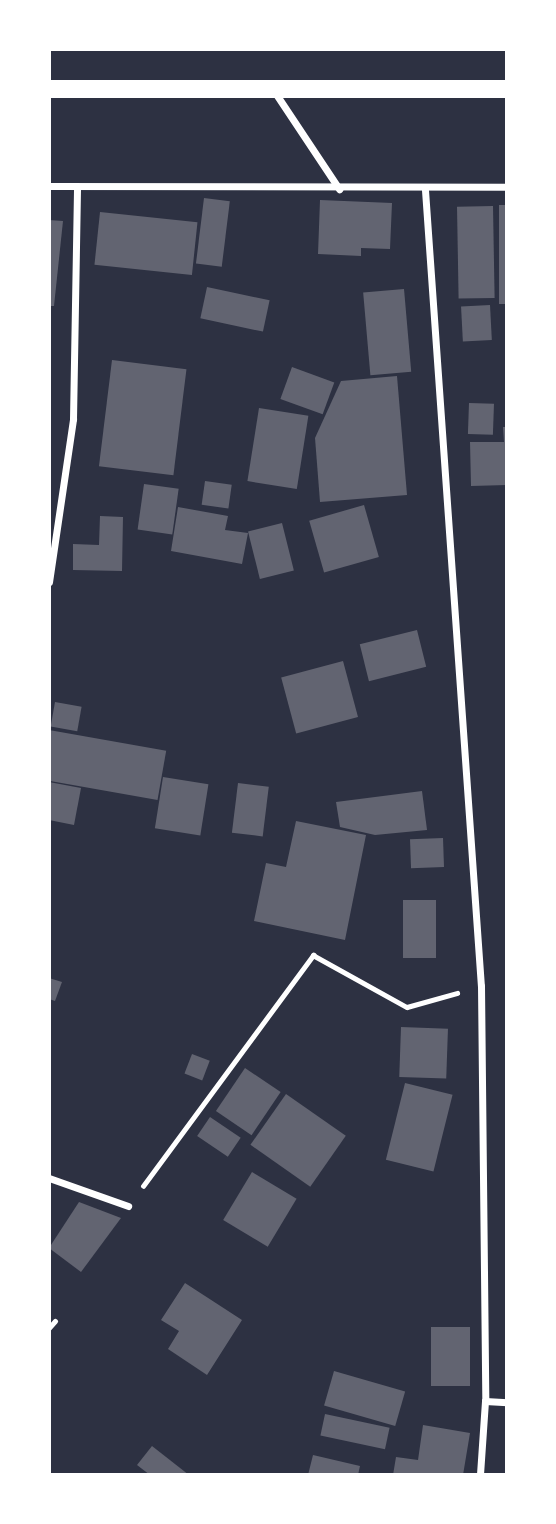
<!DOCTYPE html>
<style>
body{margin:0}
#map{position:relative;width:556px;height:1524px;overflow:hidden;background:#2d3142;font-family:"Asap Condensed",sans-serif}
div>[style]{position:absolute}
.building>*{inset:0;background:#626471;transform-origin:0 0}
.path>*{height:4.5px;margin:-2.25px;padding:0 2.25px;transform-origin:2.25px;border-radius:2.25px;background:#fff}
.minor>*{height:7px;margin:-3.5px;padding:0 3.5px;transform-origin:3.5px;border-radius:3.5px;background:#fff}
.primary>*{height:18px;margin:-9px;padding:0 9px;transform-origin:9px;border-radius:9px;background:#fff}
span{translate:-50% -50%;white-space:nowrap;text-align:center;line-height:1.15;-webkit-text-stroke:7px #fff;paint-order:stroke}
.frame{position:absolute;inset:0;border:51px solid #fff;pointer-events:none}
</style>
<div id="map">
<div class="building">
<div style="left:204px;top:198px;width:26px;height:66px;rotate:7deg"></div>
<div style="clip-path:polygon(320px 200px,392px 203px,390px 249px,361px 248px,361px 256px,318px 254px)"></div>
<div style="left:499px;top:205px;width:8px;height:99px"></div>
<div style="left:493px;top:206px;width:92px;height:36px;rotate:89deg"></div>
<div style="left:100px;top:212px;width:98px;height:53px;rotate:6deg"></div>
<div style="clip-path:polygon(49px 220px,63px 221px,54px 306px,49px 306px)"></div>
<div style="left:207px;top:287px;width:64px;height:32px;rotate:12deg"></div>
<div style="left:404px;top:289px;width:83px;height:41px;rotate:85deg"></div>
<div style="left:490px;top:305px;width:35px;height:29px;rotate:87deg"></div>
<div style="left:112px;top:360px;width:75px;height:107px;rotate:7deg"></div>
<div style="left:292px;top:367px;width:45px;height:34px;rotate:20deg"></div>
<div style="clip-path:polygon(397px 376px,407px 495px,320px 502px,315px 438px,341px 381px)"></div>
<div style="left:469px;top:403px;width:25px;height:31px;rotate:2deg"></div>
<div style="left:259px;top:408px;width:50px;height:74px;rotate:9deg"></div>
<div style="clip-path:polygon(503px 427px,507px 427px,507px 485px,471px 486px,470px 442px,504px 442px)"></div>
<div style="left:205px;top:481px;width:27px;height:24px;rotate:8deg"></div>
<div style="left:144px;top:484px;width:35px;height:46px;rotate:8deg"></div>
<div style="left:364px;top:505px;width:54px;height:57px;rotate:74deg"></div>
<div style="clip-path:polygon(178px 507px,228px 516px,225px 530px,248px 533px,242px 564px,171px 551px)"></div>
<div style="clip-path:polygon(100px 516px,123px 517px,122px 571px,73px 570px,73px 544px,99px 545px)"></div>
<div style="left:282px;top:523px;width:49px;height:35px;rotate:76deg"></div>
<div style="left:417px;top:630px;width:38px;height:59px;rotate:76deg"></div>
<div style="left:343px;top:661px;width:58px;height:64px;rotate:75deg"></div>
<div style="left:55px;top:702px;width:27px;height:25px;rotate:10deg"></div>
<div style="left:49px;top:730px;width:119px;height:50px;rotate:10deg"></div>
<div style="left:163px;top:777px;width:46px;height:52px;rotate:9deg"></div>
<div style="clip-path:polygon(49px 782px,81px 788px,74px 825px,49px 820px)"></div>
<div style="left:238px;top:783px;width:31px;height:50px;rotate:7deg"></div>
<div style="clip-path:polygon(422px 791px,427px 830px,375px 835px,340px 827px,336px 802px)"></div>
<div style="clip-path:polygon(296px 821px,366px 835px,345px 940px,254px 921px,266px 863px,286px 867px)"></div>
<div style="left:443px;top:838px;width:29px;height:33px;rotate:88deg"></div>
<div style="left:403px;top:900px;width:33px;height:58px"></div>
<div style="clip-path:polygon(49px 978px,62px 982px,55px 1001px,49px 999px)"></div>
<div style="left:401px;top:1027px;width:47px;height:50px;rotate:2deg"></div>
<div style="left:192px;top:1054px;width:19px;height:21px;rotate:21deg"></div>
<div style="left:245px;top:1068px;width:43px;height:52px;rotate:34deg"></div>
<div style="left:405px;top:1083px;width:49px;height:79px;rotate:14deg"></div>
<div style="left:286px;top:1094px;width:73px;height:62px;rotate:35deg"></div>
<div style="left:210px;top:1117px;width:37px;height:23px;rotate:34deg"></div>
<div style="left:252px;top:1172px;width:52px;height:56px;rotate:31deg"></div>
<div style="clip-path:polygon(79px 1202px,121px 1218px,81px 1272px,49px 1248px)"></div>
<div style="clip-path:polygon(185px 1283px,242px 1320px,207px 1375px,168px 1349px,179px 1331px,161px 1320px)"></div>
<div style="left:431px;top:1327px;width:39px;height:59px"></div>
<div style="left:334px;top:1371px;width:74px;height:36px;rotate:16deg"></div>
<div style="left:325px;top:1414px;width:66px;height:22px;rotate:12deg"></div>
<div style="clip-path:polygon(423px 1425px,470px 1433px,463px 1475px,393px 1475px,396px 1457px,418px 1460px)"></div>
<div style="clip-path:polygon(152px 1446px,189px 1475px,150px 1475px,137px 1465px)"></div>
<div style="clip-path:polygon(313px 1455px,360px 1466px,358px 1475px,308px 1475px)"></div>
</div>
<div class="path">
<div style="left:143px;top:1186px;width:287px;rotate:-53.6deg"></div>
<div style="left:313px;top:955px;width:107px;rotate:29deg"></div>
<div style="left:407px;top:1007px;width:52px;rotate:-15.6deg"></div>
<div style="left:49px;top:1328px;width:9px;rotate:-49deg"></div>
</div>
<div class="minor">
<div style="left:274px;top:91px;width:118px;rotate:56.4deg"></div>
<div style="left:49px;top:186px;width:458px;rotate:0.1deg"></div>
<div style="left:425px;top:190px;width:798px;rotate:85.98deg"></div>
<div style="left:481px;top:986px;width:415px;rotate:89.4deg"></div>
<div style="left:485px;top:1401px;width:74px;rotate:93.9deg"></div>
<div style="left:49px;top:582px;width:165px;rotate:-81.6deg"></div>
<div style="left:73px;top:419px;width:233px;rotate:-89deg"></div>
<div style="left:49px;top:1178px;width:84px;rotate:19.5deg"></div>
<div style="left:485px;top:1401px;width:22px;rotate:3deg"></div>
</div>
<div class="primary">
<div style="left:49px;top:89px;width:458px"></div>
</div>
<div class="frame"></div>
</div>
